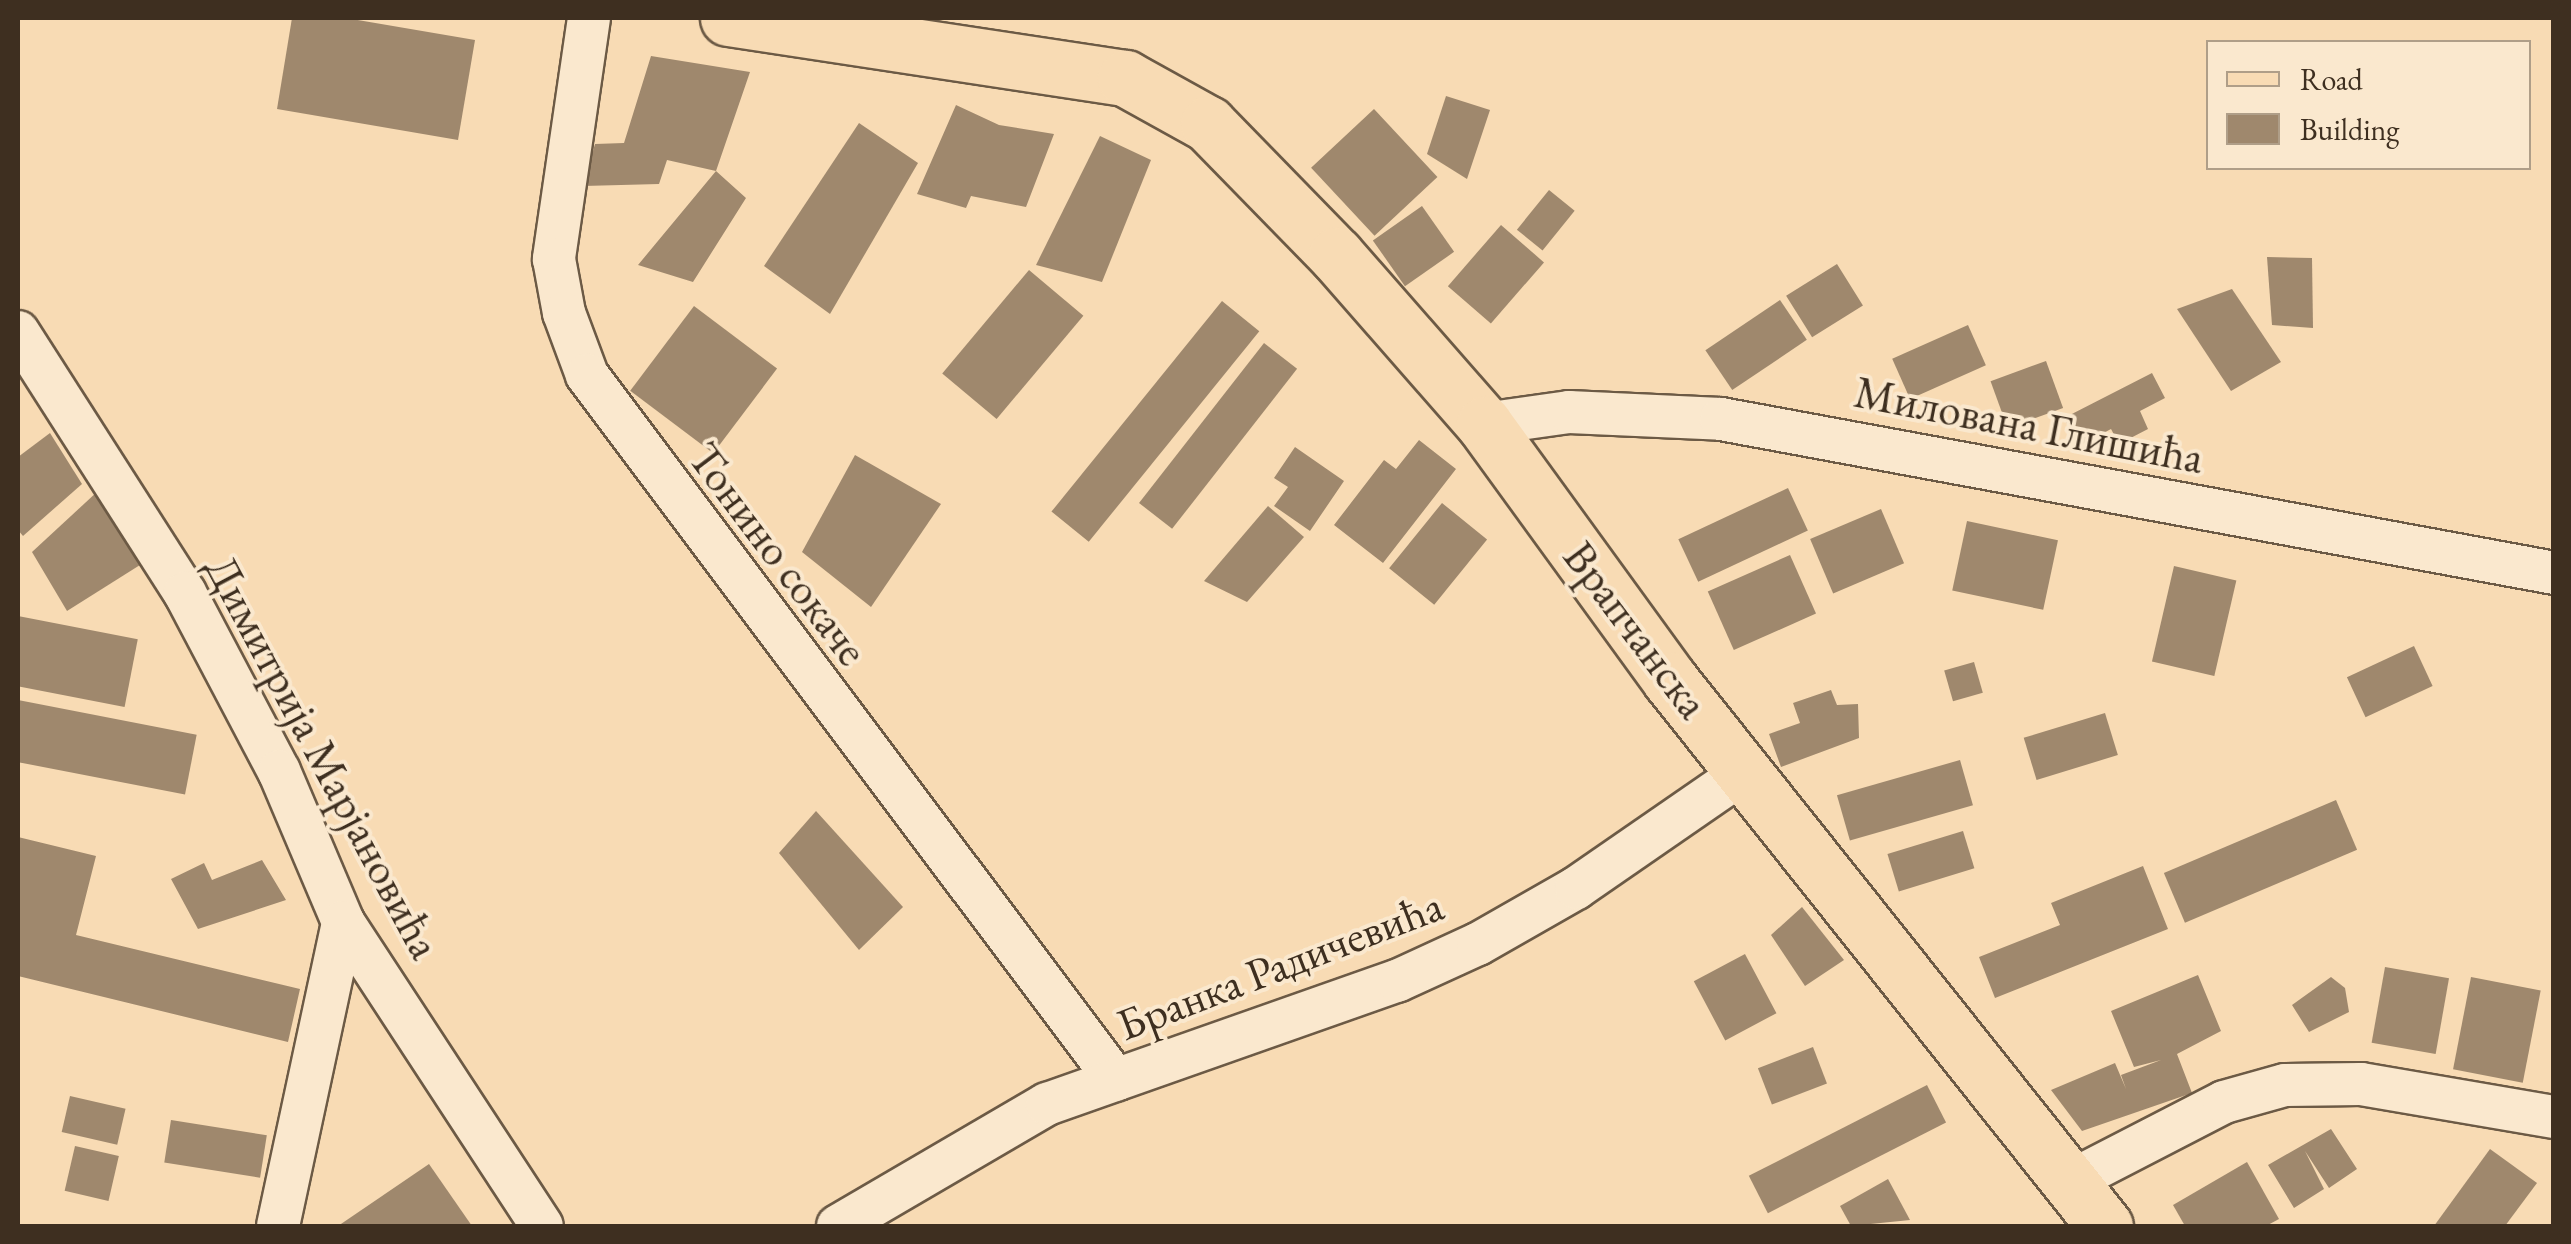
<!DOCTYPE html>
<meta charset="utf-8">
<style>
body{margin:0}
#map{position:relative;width:2571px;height:1244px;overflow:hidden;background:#f8dbb4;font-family:"EB Garamond",serif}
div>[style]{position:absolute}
.building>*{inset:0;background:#9f886d;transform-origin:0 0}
.roads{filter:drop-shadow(2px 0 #6c5a45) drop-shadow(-2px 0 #6c5a45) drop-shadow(0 2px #6c5a45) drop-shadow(0 -2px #6c5a45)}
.minor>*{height:42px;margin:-21px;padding:0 21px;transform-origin:21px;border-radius:21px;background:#fae8ce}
.major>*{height:55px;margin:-27.5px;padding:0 27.5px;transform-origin:27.5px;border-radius:27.5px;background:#f8dbb4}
span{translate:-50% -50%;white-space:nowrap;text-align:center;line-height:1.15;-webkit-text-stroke:8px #fae8ce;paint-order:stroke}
.street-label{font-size:45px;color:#3e2f20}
.frame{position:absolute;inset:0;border:20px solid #3e2f20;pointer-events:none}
.legend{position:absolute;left:2206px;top:40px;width:325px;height:130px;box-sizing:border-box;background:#fae8ce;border:2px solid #af9e88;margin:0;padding:12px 18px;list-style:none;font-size:30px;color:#3e2f20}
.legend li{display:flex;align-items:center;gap:20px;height:50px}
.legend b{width:50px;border:2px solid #af9e88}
</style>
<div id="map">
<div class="building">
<div style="clip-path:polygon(292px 18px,346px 18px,475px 40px,458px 140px,277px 109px)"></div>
<div style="clip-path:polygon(651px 56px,750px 72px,716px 171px,746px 198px,693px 282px,638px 265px,716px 171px,667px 160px,659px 184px,583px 186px,595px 144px,624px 143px)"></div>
<div style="clip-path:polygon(1446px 96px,1490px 110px,1467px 179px,1427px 154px)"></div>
<div style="clip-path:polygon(956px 105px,999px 125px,1054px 134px,1026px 207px,971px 196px,966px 208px,917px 194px)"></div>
<div style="left:1374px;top:109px;width:93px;height:86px;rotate:47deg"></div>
<div style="clip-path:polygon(859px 123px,918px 163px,830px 314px,764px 266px)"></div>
<div style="clip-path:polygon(1100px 136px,1151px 160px,1102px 282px,1036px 265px)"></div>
<div style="left:1549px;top:190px;width:33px;height:51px;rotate:39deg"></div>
<div style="left:1422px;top:206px;width:56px;height:60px;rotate:55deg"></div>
<div style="left:1501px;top:225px;width:57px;height:81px;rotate:41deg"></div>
<div style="clip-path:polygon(2267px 257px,2312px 258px,2313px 328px,2272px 325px)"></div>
<div style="left:1837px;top:264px;width:49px;height:60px;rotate:58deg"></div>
<div style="left:1029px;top:270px;width:71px;height:135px;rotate:40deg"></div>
<div style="clip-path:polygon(2232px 289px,2281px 362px,2231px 391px,2177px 309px)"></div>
<div style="left:1780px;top:300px;width:48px;height:90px;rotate:56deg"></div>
<div style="left:1222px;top:301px;width:48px;height:271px;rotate:39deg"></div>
<div style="left:694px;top:306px;width:104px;height:106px;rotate:37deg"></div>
<div style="left:1968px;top:325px;width:44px;height:83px;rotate:66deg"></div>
<div style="left:1264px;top:343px;width:42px;height:203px;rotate:38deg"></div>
<div style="left:2046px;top:361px;width:50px;height:59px;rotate:70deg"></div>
<div style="clip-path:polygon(2152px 373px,2165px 398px,2140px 411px,2148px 429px,2119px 444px,2111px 429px,2079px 446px,2064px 418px)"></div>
<div style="clip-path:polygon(50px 433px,82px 484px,23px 536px,18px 530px,18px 457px)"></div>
<div style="clip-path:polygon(1419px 440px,1456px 469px,1383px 563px,1334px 525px,1384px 460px,1396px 469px)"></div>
<div style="clip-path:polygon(1295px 447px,1344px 481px,1310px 531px,1274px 506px,1288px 487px,1274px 478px)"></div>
<div style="clip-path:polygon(855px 455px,941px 504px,871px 607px,802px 552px)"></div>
<div style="left:1788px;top:488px;width:47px;height:121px;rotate:65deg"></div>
<div style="clip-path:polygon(98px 491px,140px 565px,67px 611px,32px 552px)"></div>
<div style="left:1442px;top:503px;width:58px;height:84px;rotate:39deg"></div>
<div style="clip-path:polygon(1268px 506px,1304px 537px,1247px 602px,1204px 581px)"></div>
<div style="left:1881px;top:509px;width:59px;height:77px;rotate:67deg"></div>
<div style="left:1967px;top:521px;width:93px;height:71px;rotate:12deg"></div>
<div style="left:1790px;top:555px;width:64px;height:90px;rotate:66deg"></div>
<div style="left:2174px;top:566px;width:64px;height:98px;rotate:13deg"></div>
<div style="left:18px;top:616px;width:122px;height:69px;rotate:11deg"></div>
<div style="left:2414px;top:646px;width:44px;height:74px;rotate:65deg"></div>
<div style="left:1974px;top:662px;width:32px;height:31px;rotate:74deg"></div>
<div style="clip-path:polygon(1831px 690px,1837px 705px,1858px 704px,1859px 738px,1781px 767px,1769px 734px,1800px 723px,1793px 703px)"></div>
<div style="left:18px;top:700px;width:182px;height:61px;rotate:11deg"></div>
<div style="left:2105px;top:713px;width:44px;height:85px;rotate:73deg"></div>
<div style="left:1960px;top:760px;width:47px;height:128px;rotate:74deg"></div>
<div style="left:2336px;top:800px;width:54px;height:187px;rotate:67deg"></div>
<div style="clip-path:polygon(816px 811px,903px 907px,859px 950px,779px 853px)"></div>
<div style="left:1963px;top:831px;width:39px;height:79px;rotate:73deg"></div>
<div style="clip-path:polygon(18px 837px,96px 856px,76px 935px,300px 989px,288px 1042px,18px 976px)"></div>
<div style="clip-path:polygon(262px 860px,286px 900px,198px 929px,171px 879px,204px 863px,212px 880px)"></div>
<div style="clip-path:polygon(2143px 866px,2168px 929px,1995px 998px,1979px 957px,2060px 925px,2051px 903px)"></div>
<div style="clip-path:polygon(1802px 907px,1844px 960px,1805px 986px,1771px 935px)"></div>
<div style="left:1745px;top:954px;width:67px;height:58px;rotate:62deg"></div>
<div style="left:2385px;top:967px;width:65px;height:77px;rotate:10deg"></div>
<div style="clip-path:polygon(2198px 975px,2221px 1031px,2177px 1054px,2192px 1093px,2082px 1131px,2051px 1090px,2115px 1063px,2126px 1089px,2121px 1075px,2161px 1060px,2134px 1067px,2111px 1011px)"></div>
<div style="clip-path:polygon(2331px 977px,2345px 988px,2349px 1012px,2309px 1032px,2292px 1005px)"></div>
<div style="left:2471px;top:977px;width:71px;height:94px;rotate:11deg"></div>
<div style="left:1813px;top:1047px;width:39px;height:59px;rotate:69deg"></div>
<div style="left:1927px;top:1085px;width:42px;height:200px;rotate:63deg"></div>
<div style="left:70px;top:1096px;width:57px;height:37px;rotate:13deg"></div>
<div style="left:171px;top:1120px;width:97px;height:43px;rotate:9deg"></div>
<div style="clip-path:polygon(2331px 1129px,2357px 1169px,2329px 1188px,2305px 1151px,2324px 1189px,2294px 1208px,2268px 1165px)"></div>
<div style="left:75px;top:1146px;width:45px;height:46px;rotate:13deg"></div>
<div style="clip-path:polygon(2490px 1149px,2537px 1183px,2505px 1226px,2434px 1226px)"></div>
<div style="clip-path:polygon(2247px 1162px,2279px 1219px,2266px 1226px,2185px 1226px,2173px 1205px)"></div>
<div style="clip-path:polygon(429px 1164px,472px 1226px,338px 1226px)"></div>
<div style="clip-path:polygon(1888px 1179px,1910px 1220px,1851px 1226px,1840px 1206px)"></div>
</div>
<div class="roads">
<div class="minor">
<div style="left:589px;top:18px;width:244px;rotate:98.3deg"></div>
<div style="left:554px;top:259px;width:55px;rotate:79.5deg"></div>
<div style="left:564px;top:313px;width:66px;rotate:69.6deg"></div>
<div style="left:587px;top:375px;width:881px;rotate:53.12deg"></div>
<div style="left:18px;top:332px;width:310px;rotate:57.4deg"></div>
<div style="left:185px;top:593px;width:201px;rotate:62.2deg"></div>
<div style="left:279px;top:771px;width:164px;rotate:67deg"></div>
<div style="left:343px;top:922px;width:363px;rotate:56.8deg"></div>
<div style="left:1484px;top:424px;width:86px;rotate:-8deg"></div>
<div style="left:1569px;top:412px;width:152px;rotate:2.6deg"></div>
<div style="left:1721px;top:419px;width:847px;rotate:10.47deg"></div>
<div style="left:2071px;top:1181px;width:172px;rotate:-27.3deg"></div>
<div style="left:2224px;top:1102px;width:63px;rotate:-15.6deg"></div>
<div style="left:2285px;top:1085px;width:76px;rotate:-0.8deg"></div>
<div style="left:2361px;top:1084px;width:196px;rotate:9.7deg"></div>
<div style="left:278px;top:1226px;width:311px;rotate:-77.9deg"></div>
<div style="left:838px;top:1226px;width:242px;rotate:-30.3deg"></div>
<div style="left:1047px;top:1104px;width:371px;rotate:-19.4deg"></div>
<div style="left:1397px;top:981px;width:89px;rotate:-24.6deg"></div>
<div style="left:1478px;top:944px;width:113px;rotate:-29.7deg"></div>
<div style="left:1576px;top:888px;width:203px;rotate:-34.6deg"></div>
</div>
<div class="major">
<div style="left:728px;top:18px;width:402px;rotate:8.6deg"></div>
<div style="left:1125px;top:78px;width:95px;rotate:29deg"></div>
<div style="left:1208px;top:124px;width:183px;rotate:45.7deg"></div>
<div style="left:1336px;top:255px;width:225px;rotate:48.8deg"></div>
<div style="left:1484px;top:424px;width:316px;rotate:54deg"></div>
<div style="left:1670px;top:680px;width:698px;rotate:51.46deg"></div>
</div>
</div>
<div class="street-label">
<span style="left:2029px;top:425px;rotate:11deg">Милована Глишића</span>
<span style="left:778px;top:554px;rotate:53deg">Тонино сокаче</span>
<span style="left:1636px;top:630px;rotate:53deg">Врапчанска</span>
<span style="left:323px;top:757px;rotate:62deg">Димитрија Марјановића</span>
<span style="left:1280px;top:965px;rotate:-21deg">Бранка Радичевића</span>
</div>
<div class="frame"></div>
<ul class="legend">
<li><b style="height:12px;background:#f8dbb4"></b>Road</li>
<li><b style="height:28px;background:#9f886d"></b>Building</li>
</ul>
</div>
